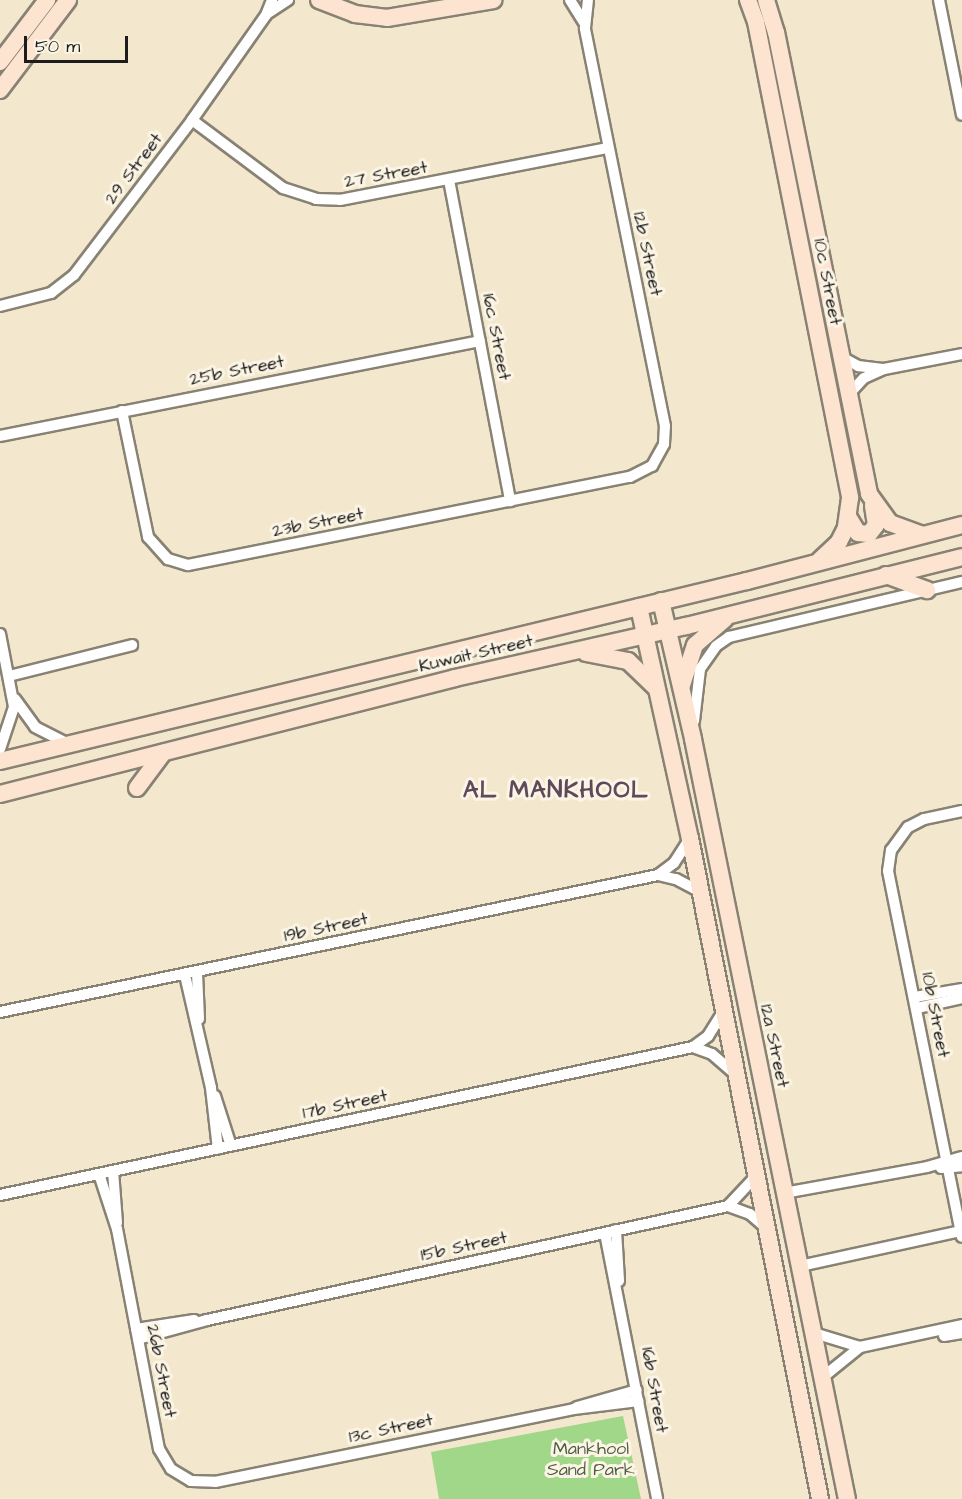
<!DOCTYPE html>
<style>
body{margin:0}
#map{position:relative;width:962px;height:1499px;overflow:hidden;background:#f3e8cd;font-family:"Architects Daughter",sans-serif}
div>[style]{position:absolute}
.green>*{inset:0;background:#a1d788}
.roads{filter:drop-shadow(2px 0 #888274) drop-shadow(-2px 0 #888274) drop-shadow(0 2px #888274) drop-shadow(0 -2px #888274)}
.street>*{height:10px;margin:-5px;padding:0 5px;transform-origin:5px;border-radius:5px;background:#fff}
.secondary>*{height:16px;margin:-8px;padding:0 8px;transform-origin:8px;border-radius:8px;background:#fde4d0}
span{translate:-50% -50%;white-space:nowrap;text-align:center;line-height:1.15;-webkit-text-stroke:6px #fcf5e5;paint-order:stroke}
.street-label{font-size:18px;color:#1c1c1c}
.park-label{font-size:18px;color:#4b5d42}
.district-label{font-size:24px;color:#61495c;font-weight:700;letter-spacing:1.5px}
.scale{position:absolute;left:24px;top:36px;width:104px;height:27px;box-sizing:border-box;border:3px solid #1c1c1c;border-top:0;padding-left:8px;font-size:18px;line-height:21px;white-space:nowrap;color:#1c1c1c;-webkit-text-stroke:4px #fcf5e5;paint-order:stroke}
</style>
<div id="map">
<div class="green">
<div style="clip-path:polygon(623px 1416px,641px 1499px,439px 1499px,431px 1452px)"></div>
</div>
<div class="roads">
<div class="street">
<div style="left:570px;top:0;width:26px;rotate:58deg"></div>
<div style="left:939px;top:0;width:117px;rotate:78.7deg"></div>
<div style="left:268px;top:13px;width:24px;rotate:-33deg"></div>
<div style="left:192px;top:120px;width:114px;rotate:36.8deg"></div>
<div style="left:283px;top:188px;width:35px;rotate:18deg"></div>
<div style="left:316px;top:199px;width:24px;rotate:2deg"></div>
<div style="left:340px;top:200px;width:273px;rotate:-11deg"></div>
<div style="left:449px;top:180px;width:327px;rotate:79.2deg"></div>
<div style="left:0;top:306px;width:53px;rotate:-14.3deg"></div>
<div style="left:51px;top:293px;width:29px;rotate:-38deg"></div>
<div style="left:74px;top:275px;width:195px;rotate:-52.7deg"></div>
<div style="left:192px;top:120px;width:128px;rotate:-54.8deg"></div>
<div style="left:266px;top:15px;width:16px;rotate:-68deg"></div>
<div style="left:840px;top:356px;width:21px;rotate:29deg"></div>
<div style="left:858px;top:366px;width:25px;rotate:7deg"></div>
<div style="left:848px;top:395px;width:23px;rotate:-47deg"></div>
<div style="left:864px;top:378px;width:22px;rotate:-24deg"></div>
<div style="left:884px;top:369px;width:79px;rotate:-10.9deg"></div>
<div style="left:122px;top:411px;width:129px;rotate:78.3deg"></div>
<div style="left:148px;top:537px;width:30px;rotate:48deg"></div>
<div style="left:168px;top:559px;width:21px;rotate:17deg"></div>
<div style="left:188px;top:565px;width:451px;rotate:-11.3deg"></div>
<div style="left:630px;top:477px;width:25px;rotate:-27deg"></div>
<div style="left:652px;top:466px;width:25px;rotate:-61deg"></div>
<div style="left:664px;top:444px;width:18px;rotate:-87deg"></div>
<div style="left:665px;top:426px;width:406px;rotate:-101.4deg"></div>
<div style="left:585px;top:28px;width:28px;rotate:-84deg"></div>
<div style="left:0;top:436px;width:489px;rotate:-11.2deg"></div>
<div style="left:0;top:634px;width:74px;rotate:79.1deg"></div>
<div style="left:14px;top:707px;width:44px;rotate:108.4deg"></div>
<div style="left:9px;top:676px;width:127px;rotate:-14.1deg"></div>
<div style="left:15px;top:699px;width:34px;rotate:54deg"></div>
<div style="left:35px;top:727px;width:37px;rotate:27deg"></div>
<div style="left:694px;top:721px;width:52px;rotate:-83.4deg"></div>
<div style="left:700px;top:669px;width:28px;rotate:-55deg"></div>
<div style="left:716px;top:646px;width:16px;rotate:-35deg"></div>
<div style="left:729px;top:637px;width:239px;rotate:-13.3deg"></div>
<div style="left:962px;top:811px;width:39px;rotate:168deg"></div>
<div style="left:924px;top:819px;width:18px;rotate:153deg"></div>
<div style="left:908px;top:827px;width:29px;rotate:126deg"></div>
<div style="left:891px;top:850px;width:21px;rotate:98deg"></div>
<div style="left:888px;top:871px;width:373px;rotate:78.6deg"></div>
<div style="left:658px;top:875px;width:18px;rotate:13deg"></div>
<div style="left:676px;top:879px;width:27px;rotate:28deg"></div>
<div style="left:197px;top:973px;width:46px;rotate:87.5deg"></div>
<div style="left:185px;top:975px;width:116px;rotate:77deg"></div>
<div style="left:211px;top:1088px;width:61px;rotate:83.5deg"></div>
<div style="left:915px;top:997px;width:48px;rotate:-9.7deg"></div>
<div style="left:917px;top:1008px;width:46px;rotate:-12.5deg"></div>
<div style="left:0;top:1012px;width:672px;rotate:-11.76deg"></div>
<div style="left:658px;top:875px;width:20px;rotate:-37deg"></div>
<div style="left:674px;top:863px;width:30px;rotate:-57deg"></div>
<div style="left:693px;top:1047px;width:20px;rotate:20deg"></div>
<div style="left:712px;top:1054px;width:29px;rotate:41deg"></div>
<div style="left:215px;top:1096px;width:52px;rotate:72.3deg"></div>
<div style="left:941px;top:1168px;width:21px;rotate:-5deg"></div>
<div style="left:113px;top:1171px;width:52px;rotate:85.6deg"></div>
<div style="left:99px;top:1174px;width:58px;rotate:71.9deg"></div>
<div style="left:117px;top:1229px;width:224px;rotate:79.2deg"></div>
<div style="left:159px;top:1449px;width:23px;rotate:59deg"></div>
<div style="left:171px;top:1469px;width:23px;rotate:31deg"></div>
<div style="left:191px;top:1481px;width:24px;rotate:2deg"></div>
<div style="left:215px;top:1482px;width:366px;rotate:-11.5deg"></div>
<div style="left:574px;top:1409px;width:65px;rotate:-7deg"></div>
<div style="left:784px;top:1193px;width:145px;rotate:-10.3deg"></div>
<div style="left:927px;top:1167px;width:36px;rotate:-16deg"></div>
<div style="left:0;top:1195px;width:709px;rotate:-12.06deg"></div>
<div style="left:693px;top:1047px;width:19px;rotate:-36deg"></div>
<div style="left:708px;top:1036px;width:28px;rotate:-58deg"></div>
<div style="left:728px;top:1206px;width:23px;rotate:20deg"></div>
<div style="left:750px;top:1214px;width:21px;rotate:41deg"></div>
<div style="left:616px;top:1230px;width:51px;rotate:86.6deg"></div>
<div style="left:605px;top:1233px;width:271px;rotate:78.9deg"></div>
<div style="left:800px;top:1266px;width:165px;rotate:-12.3deg"></div>
<div style="left:136px;top:1329px;width:59px;rotate:-8.8deg"></div>
<div style="left:814px;top:1333px;width:48px;rotate:16.9deg"></div>
<div style="left:860px;top:1347px;width:104px;rotate:-12.2deg"></div>
<div style="left:944px;top:1336px;width:18px;rotate:-9deg"></div>
<div style="left:138px;top:1339px;width:72px;rotate:-15.4deg"></div>
<div style="left:207px;top:1320px;width:533px;rotate:-12.34deg"></div>
<div style="left:728px;top:1206px;width:42px;rotate:-46.9deg"></div>
<div style="left:823px;top:1377px;width:48px;rotate:-39deg"></div>
<div style="left:577px;top:1407px;width:62px;rotate:-15.8deg"></div>
</div>
<div class="secondary">
<div style="left:319px;top:0;width:39px;rotate:21deg"></div>
<div style="left:355px;top:14px;width:32px;rotate:7deg"></div>
<div style="left:387px;top:18px;width:108px;rotate:-9.6deg"></div>
<div style="left:748px;top:0;width:23px;rotate:70deg"></div>
<div style="left:756px;top:22px;width:485px;rotate:78.8deg"></div>
<div style="left:850px;top:498px;width:30px;rotate:98deg"></div>
<div style="left:846px;top:528px;width:16px;rotate:117deg"></div>
<div style="left:839px;top:542px;width:26px;rotate:137deg"></div>
<div style="left:766px;top:0;width:34px;rotate:73deg"></div>
<div style="left:776px;top:32px;width:471px;rotate:78.6deg"></div>
<div style="left:869px;top:494px;width:36px;rotate:54deg"></div>
<div style="left:890px;top:523px;width:32px;rotate:20deg"></div>
<div style="left:0;top:62px;width:78px;rotate:-52.8deg"></div>
<div style="left:0;top:90px;width:113px;rotate:-52.9deg"></div>
<div style="left:849px;top:518px;width:17px;rotate:59deg"></div>
<div style="left:858px;top:533px;width:11px;rotate:5deg"></div>
<div style="left:869px;top:534px;width:11px;rotate:-52deg"></div>
<div style="left:876px;top:525px;width:20px;rotate:-99deg"></div>
<div style="left:886px;top:575px;width:44px;rotate:20.1deg"></div>
<div style="left:661px;top:601px;width:142px;rotate:76.9deg"></div>
<div style="left:693px;top:739px;width:775px;rotate:78.55deg"></div>
<div style="left:639px;top:607px;width:237px;rotate:77.6deg"></div>
<div style="left:690px;top:838px;width:674px;rotate:78.87deg"></div>
<div style="left:586px;top:653px;width:43px;rotate:10.8deg"></div>
<div style="left:628px;top:661px;width:39px;rotate:44deg"></div>
<div style="left:682px;top:685px;width:42px;rotate:-72deg"></div>
<div style="left:695px;top:645px;width:40px;rotate:-41deg"></div>
<div style="left:0;top:761px;width:768px;rotate:-13.55deg"></div>
<div style="left:747px;top:581px;width:222px;rotate:-14.6deg"></div>
<div style="left:137px;top:788px;width:44px;rotate:-53.4deg"></div>
<div style="left:0;top:794px;width:470px;rotate:-14.3deg"></div>
<div style="left:455px;top:678px;width:237px;rotate:-12.7deg"></div>
<div style="left:686px;top:626px;width:284px;rotate:-14deg"></div>
</div>
</div>
<div class="street-label">
<span style="left:134px;top:169px;rotate:-53deg">29 Street</span>
<span style="left:386px;top:175px;rotate:-10deg">27 Street</span>
<span style="left:647px;top:254px;rotate:78deg">12b Street</span>
<span style="left:827px;top:282px;rotate:79deg">10c Street</span>
<span style="left:496px;top:337px;rotate:79deg">16c Street</span>
<span style="left:237px;top:371px;rotate:-11deg">25b Street</span>
<span style="left:318px;top:523px;rotate:-11deg">23b Street</span>
<span style="left:476px;top:654px;rotate:-13deg">Kuwait Street</span>
<span style="left:326px;top:928px;rotate:-12deg">19b Street</span>
<span style="left:935px;top:1015px;rotate:79deg">10b Street</span>
<span style="left:774px;top:1046px;rotate:78deg">12a Street</span>
<span style="left:345px;top:1105px;rotate:-12deg">17b Street</span>
<span style="left:464px;top:1247px;rotate:-12deg">15b Street</span>
<span style="left:161px;top:1371px;rotate:79deg">26b Street</span>
<span style="left:654px;top:1390px;rotate:80deg">16b Street</span>
<span style="left:391px;top:1429px;rotate:-12deg">13c Street</span>
</div>
<div class="park-label">
<span style="left:591px;top:1460px">Mankhool<br>Sand Park</span>
</div>
<div class="district-label">
<span style="left:556px;top:791px">AL MANKHOOL</span>
</div>
<div class="scale">50 m</div>
</div>
